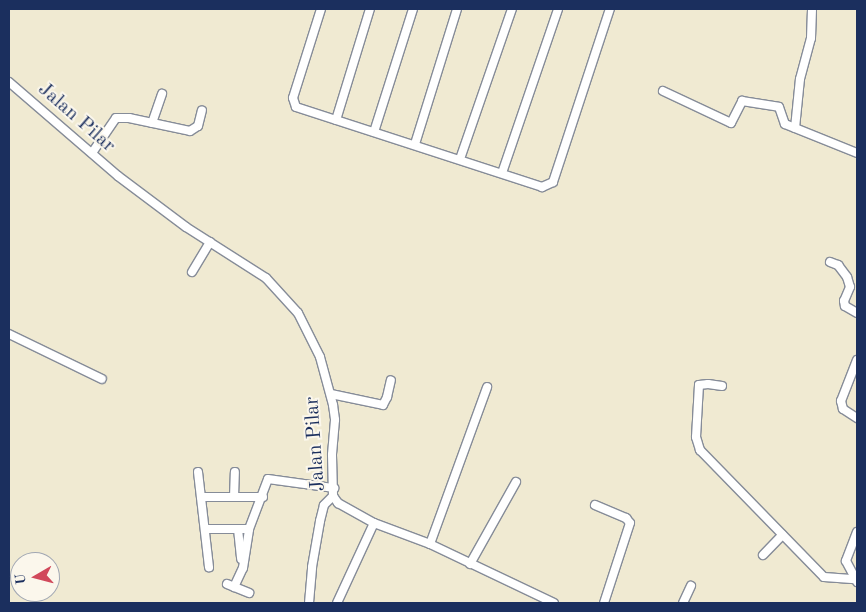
<!DOCTYPE html>
<style>
body{margin:0}
#map{position:relative;width:866px;height:612px;overflow:hidden;background:#f0ead2;font-family:"Old Standard TT",serif}
div>[style]{position:absolute}
.roads{filter:drop-shadow(1px 0 #868c98) drop-shadow(-1px 0 #868c98) drop-shadow(0 1px #868c98) drop-shadow(0 -1px #868c98)}
.street>*{height:8px;margin:-4px;padding:0 4px;transform-origin:4px;border-radius:4px;background:#fff}
span{translate:-50% -50%;white-space:nowrap;text-align:center;line-height:1.15;-webkit-text-stroke:4px #fbf7ec;paint-order:stroke}
.street-label{font-size:20px;color:#1b2f5e}
.frame{position:absolute;inset:0;border:10px solid #1b2f5e;pointer-events:none}
.north{position:absolute;left:10px;top:552px;width:50px;height:50px;box-sizing:border-box;background:#fbf7ec;border:1px solid #a1a7b3;border-radius:50%;rotate:262deg;font-size:14px;font-weight:700;line-height:20px;text-align:center;color:#1b2f5e}
.north::after{content:'';display:block;margin:auto;width:18px;height:22px;background:#d1495b;clip-path:polygon(50% 0,100% 100%,50% 72%,0 100%)}
</style>
<div id="map">
<div class="roads">
<div class="street">
<div style="left:321px;top:9px;width:93px;rotate:107.5deg"></div>
<div style="left:293px;top:98px;width:9px;rotate:72deg"></div>
<div style="left:296px;top:107px;width:259px;rotate:18deg"></div>
<div style="left:542px;top:187px;width:12px;rotate:-24deg"></div>
<div style="left:553px;top:182px;width:182px;rotate:-71.8deg"></div>
<div style="left:9px;top:82px;width:144px;rotate:40.8deg"></div>
<div style="left:118px;top:176px;width:85px;rotate:36.9deg"></div>
<div style="left:186px;top:227px;width:95px;rotate:32.5deg"></div>
<div style="left:266px;top:278px;width:47px;rotate:47.6deg"></div>
<div style="left:298px;top:313px;width:49px;rotate:63.4deg"></div>
<div style="left:320px;top:357px;width:50px;rotate:74.8deg"></div>
<div style="left:333px;top:405px;width:15px;rotate:82deg"></div>
<div style="left:335px;top:420px;width:35px;rotate:95deg"></div>
<div style="left:332px;top:455px;width:41px;rotate:88.6deg"></div>
<div style="left:333px;top:496px;width:9px;rotate:54deg"></div>
<div style="left:338px;top:503px;width:41px;rotate:29.1deg"></div>
<div style="left:374px;top:523px;width:60px;rotate:20.6deg"></div>
<div style="left:430px;top:544px;width:137px;rotate:25.4deg"></div>
<div style="left:663px;top:91px;width:75px;rotate:25.2deg"></div>
<div style="left:731px;top:123px;width:25px;rotate:-63deg"></div>
<div style="left:742px;top:101px;width:37px;rotate:9deg"></div>
<div style="left:779px;top:107px;width:18px;rotate:71deg"></div>
<div style="left:785px;top:124px;width:78px;rotate:21.9deg"></div>
<div style="left:336px;top:120px;width:116px;rotate:-73deg"></div>
<div style="left:152px;top:123px;width:31px;rotate:-71deg"></div>
<div style="left:795px;top:128px;width:49px;rotate:-84.2deg"></div>
<div style="left:800px;top:79px;width:42px;rotate:-75deg"></div>
<div style="left:811px;top:38px;width:29px;rotate:-88deg"></div>
<div style="left:374px;top:132px;width:129px;rotate:-72.4deg"></div>
<div style="left:415px;top:144px;width:141px;rotate:-72.7deg"></div>
<div style="left:92px;top:153px;width:42px;rotate:-55.6deg"></div>
<div style="left:116px;top:118px;width:13px"></div>
<div style="left:129px;top:118px;width:62px;rotate:12deg"></div>
<div style="left:190px;top:131px;width:9px;rotate:-32deg"></div>
<div style="left:198px;top:126px;width:16px;rotate:-76deg"></div>
<div style="left:460px;top:159px;width:159px;rotate:-70.9deg"></div>
<div style="left:502px;top:173px;width:173px;rotate:-71.1deg"></div>
<div style="left:830px;top:262px;width:9px;rotate:21deg"></div>
<div style="left:838px;top:265px;width:15px;rotate:53deg"></div>
<div style="left:847px;top:277px;width:10px;rotate:73deg"></div>
<div style="left:850px;top:287px;width:15px;rotate:113deg"></div>
<div style="left:844px;top:301px;width:5px;rotate:79deg"></div>
<div style="left:845px;top:306px;width:14px;rotate:30deg"></div>
<div style="left:192px;top:272px;width:35px;rotate:-59deg"></div>
<div style="left:9px;top:334px;width:103px;rotate:25.8deg"></div>
<div style="left:857px;top:360px;width:44px;rotate:111.3deg"></div>
<div style="left:841px;top:401px;width:8px;rotate:76deg"></div>
<div style="left:843px;top:409px;width:17px;rotate:33deg"></div>
<div style="left:722px;top:386px;width:14px;rotate:-172deg"></div>
<div style="left:708px;top:384px;width:9px;rotate:174deg"></div>
<div style="left:699px;top:385px;width:52px;rotate:93.3deg"></div>
<div style="left:696px;top:437px;width:14px;rotate:73deg"></div>
<div style="left:700px;top:450px;width:177px;rotate:45.7deg"></div>
<div style="left:824px;top:577px;width:31px;rotate:4deg"></div>
<div style="left:331px;top:394px;width:53px;rotate:11.9deg"></div>
<div style="left:383px;top:405px;width:9px;rotate:-63deg"></div>
<div style="left:387px;top:397px;width:17px;rotate:-77deg"></div>
<div style="left:198px;top:472px;width:96px;rotate:83.4deg"></div>
<div style="left:201px;top:497px;width:62px"></div>
<div style="left:234px;top:497px;width:25px;rotate:-88deg"></div>
<div style="left:595px;top:505px;width:34px;rotate:23deg"></div>
<div style="left:626px;top:518px;width:6px;rotate:51deg"></div>
<div style="left:630px;top:523px;width:84px;rotate:108deg"></div>
<div style="left:205px;top:529px;width:44px"></div>
<div style="left:238px;top:529px;width:30px;rotate:84deg"></div>
<div style="left:857px;top:532px;width:31px;rotate:111deg"></div>
<div style="left:846px;top:561px;width:24px;rotate:62deg"></div>
<div style="left:430px;top:544px;width:167px;rotate:-70deg"></div>
<div style="left:763px;top:555px;width:28px;rotate:-46deg"></div>
<div style="left:470px;top:564px;width:94px;rotate:-60.7deg"></div>
<div style="left:227px;top:584px;width:24px;rotate:22deg"></div>
<div style="left:234px;top:587px;width:21px;rotate:-65deg"></div>
<div style="left:243px;top:568px;width:39px;rotate:-81deg"></div>
<div style="left:249px;top:529px;width:53px;rotate:-69.2deg"></div>
<div style="left:268px;top:479px;width:67px;rotate:7.8deg"></div>
<div style="left:309px;top:603px;width:36px;rotate:-85deg"></div>
<div style="left:312px;top:567px;width:47px;rotate:-80.1deg"></div>
<div style="left:320px;top:521px;width:16px;rotate:-76deg"></div>
<div style="left:324px;top:505px;width:13px;rotate:-45deg"></div>
<div style="left:337px;top:603px;width:88px;rotate:-65.2deg"></div>
<div style="left:683px;top:603px;width:19px;rotate:-65deg"></div>
</div>
</div>
<div class="street-label">
<span style="left:76px;top:118px;rotate:41deg">Jalan Pilar</span>
<span style="left:316px;top:444px;rotate:-94deg">Jalan Pilar</span>
</div>
<div class="frame"></div>
<div class="north">U</div>
</div>
